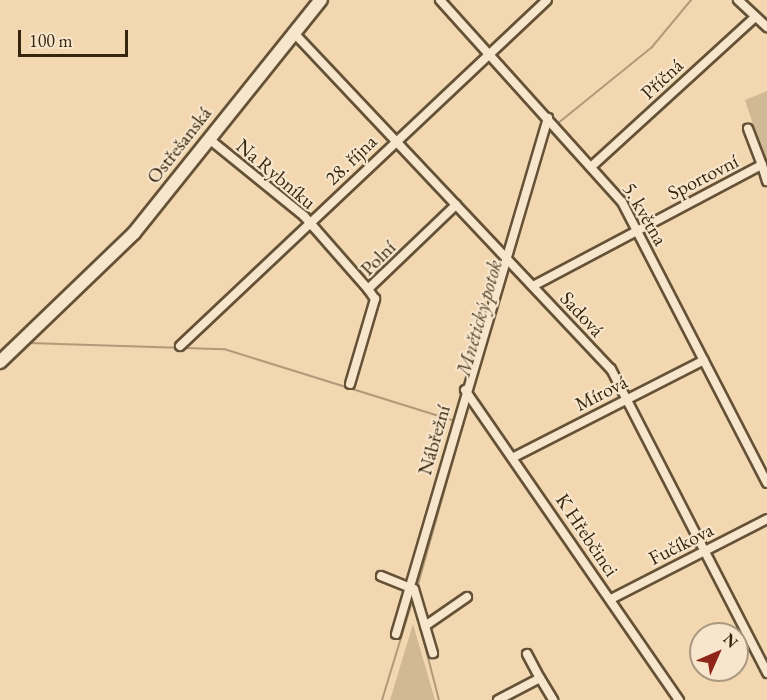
<!DOCTYPE html>
<meta charset="utf-8">
<style>
body{margin:0}
#map{position:relative;width:767px;height:700px;overflow:hidden;background:#f2d7b1;font-family:"EB Garamond",serif}
div>[style]{position:absolute}
.green>*{inset:0;background:#d2b995}
.stream>*{height:2px;margin:-1px;padding:0 1px;transform-origin:1px;border-radius:1px;background:#b29a79}
.roads{filter:drop-shadow(2px 0 #655236) drop-shadow(-2px 0 #655236) drop-shadow(0 2px #655236) drop-shadow(0 -2px #655236)}
.street>*{height:8px;margin:-4px;padding:0 4px;transform-origin:4px;border-radius:4px;background:#f7e5cc}
.secondary>*{height:12px;margin:-6px;padding:0 6px;transform-origin:6px;border-radius:6px;background:#f7e5cc}
span{translate:-50% -50%;white-space:nowrap;text-align:center;line-height:1.15;-webkit-text-stroke:4.5px #f7e5cc;paint-order:stroke}
.street-label{font-size:20px;color:#36250d}
.water-label{font-size:21px;color:#5b482d;font-style:italic}
.north{position:absolute;left:689px;top:622px;width:60px;height:60px;box-sizing:border-box;background:#f7e5cc;border:2px solid #aa9880;border-radius:50%;rotate:45deg;font-size:16px;font-weight:700;line-height:24px;text-align:center;color:#36250d}
.north::after{content:'';display:block;margin:auto;width:21px;height:27px;background:#8f2418;clip-path:polygon(50% 0,100% 100%,50% 72%,0 100%)}
.scale{position:absolute;left:18px;top:30px;width:110px;height:27px;box-sizing:border-box;border:3px solid #36250d;border-top:0;padding-left:8px;font-size:18px;line-height:21px;white-space:nowrap;color:#36250d;-webkit-text-stroke:4px #f7e5cc;paint-order:stroke}
</style>
<div id="map">
<div class="green">
<div style="clip-path:polygon(767px 91px,767px 167px,745px 100px)"></div>
<div style="clip-path:polygon(413px 624px,435px 700px,390px 700px)"></div>
</div>
<div class="stream">
<div style="left:557px;top:124px;width:122px;rotate:-39deg"></div>
<div style="left:652px;top:47px;width:61px;rotate:-50.3deg"></div>
<div style="left:511px;top:259px;width:97px;rotate:-73.8deg"></div>
<div style="left:28px;top:343px;width:196px;rotate:1.8deg"></div>
<div style="left:224px;top:349px;width:242px;rotate:17.3deg"></div>
<div style="left:472px;top:394px;width:135px;rotate:-74.1deg"></div>
<div style="left:417px;top:588px;width:192px;rotate:-74.3deg"></div>
<div style="left:413px;top:599px;width:104px;rotate:75.6deg"></div>
<div style="left:382px;top:700px;width:99px;rotate:-73deg"></div>
</div>
<div class="roads">
<div class="street">
<div style="left:440px;top:0;width:272px;rotate:48deg"></div>
<div style="left:622px;top:202px;width:316px;rotate:62.7deg"></div>
<div style="left:738px;top:0;width:40px;rotate:43deg"></div>
<div style="left:294px;top:33px;width:462px;rotate:46.7deg"></div>
<div style="left:611px;top:369px;width:342px;rotate:62.8deg"></div>
<div style="left:209px;top:139px;width:122px;rotate:39deg"></div>
<div style="left:304px;top:216px;width:97px;rotate:48.8deg"></div>
<div style="left:762px;top:165px;width:17px;rotate:73deg"></div>
<div style="left:592px;top:166px;width:221px;rotate:-42.4deg"></div>
<div style="left:533px;top:286px;width:259px;rotate:-27.9deg"></div>
<div style="left:762px;top:165px;width:39px;rotate:-111deg"></div>
<div style="left:180px;top:346px;width:504px;rotate:-43.31deg"></div>
<div style="left:350px;top:384px;width:89px;rotate:-73.6deg"></div>
<div style="left:375px;top:299px;width:12px;rotate:-125deg"></div>
<div style="left:368px;top:289px;width:122px;rotate:-43.7deg"></div>
<div style="left:465px;top:390px;width:377px;rotate:55.4deg"></div>
<div style="left:514px;top:457px;width:213px;rotate:-27deg"></div>
<div style="left:381px;top:576px;width:35px;rotate:22deg"></div>
<div style="left:414px;top:589px;width:67px;rotate:73.5deg"></div>
<div style="left:611px;top:599px;width:175px;rotate:-27.1deg"></div>
<div style="left:425px;top:626px;width:51px;rotate:-34.6deg"></div>
<div style="left:396px;top:634px;width:538px;rotate:-73.59deg"></div>
<div style="left:527px;top:654px;width:27px;rotate:62deg"></div>
<div style="left:498px;top:700px;width:47px;rotate:-27.6deg"></div>
<div style="left:540px;top:678px;width:26px;rotate:59deg"></div>
</div>
<div class="secondary">
<div style="left:0;top:362px;width:186px;rotate:-43.9deg"></div>
<div style="left:134px;top:233px;width:299px;rotate:-51.3deg"></div>
</div>
</div>
<div class="street-label">
<span style="left:662px;top:79px;rotate:-43deg">Příčná</span>
<span style="left:179px;top:145px;rotate:-52deg">Ostřešanská</span>
<span style="left:351px;top:160px;rotate:-44deg">28. října</span>
<span style="left:276px;top:174px;rotate:40deg">Na Rybníku</span>
<span style="left:703px;top:177px;rotate:-27deg">Sportovní</span>
<span style="left:645px;top:214px;rotate:60deg">5. května</span>
<span style="left:378px;top:258px;rotate:-45deg">Polní</span>
<span style="left:582px;top:314px;rotate:47deg">Sadová</span>
<span style="left:601px;top:393px;rotate:-27deg">Mírová</span>
<span style="left:434px;top:440px;rotate:-74deg">Nábřežní</span>
<span style="left:587px;top:535px;rotate:56deg">K Hřebčinci</span>
<span style="left:681px;top:544px;rotate:-27deg">Fučíkova</span>
</div>
<div class="water-label">
<span style="left:479px;top:318px;rotate:-74deg">Mnětický potok</span>
</div>
<div class="north">N</div>
<div class="scale">100 m</div>
</div>
